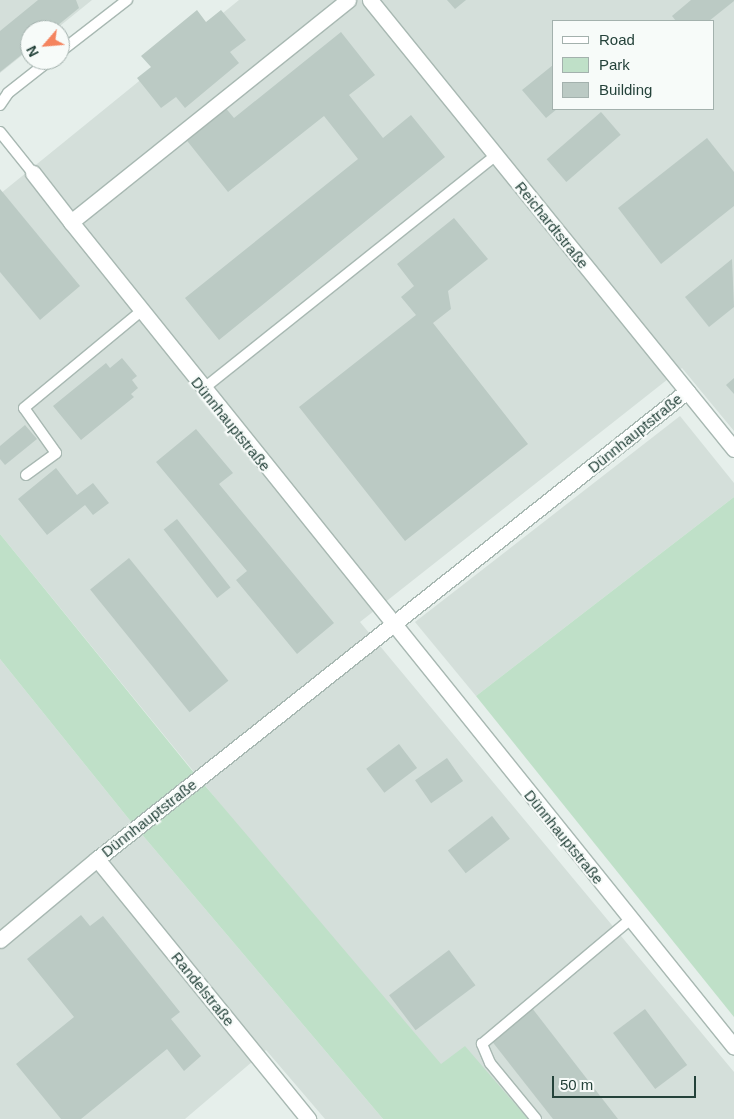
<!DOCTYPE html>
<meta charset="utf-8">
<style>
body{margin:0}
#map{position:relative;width:734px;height:1119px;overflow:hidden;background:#e6efeb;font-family:Helvetica,sans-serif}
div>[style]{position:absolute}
.built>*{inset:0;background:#d4dfda}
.green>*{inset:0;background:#bfe0c8}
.building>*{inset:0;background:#bbcac4;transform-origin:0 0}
.roads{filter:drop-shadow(1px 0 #a8b8b2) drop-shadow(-1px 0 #a8b8b2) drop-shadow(0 1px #a8b8b2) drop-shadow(0 -1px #a8b8b2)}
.lane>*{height:10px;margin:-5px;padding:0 5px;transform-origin:5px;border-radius:5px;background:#fff}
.street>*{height:15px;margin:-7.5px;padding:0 7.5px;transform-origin:7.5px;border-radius:7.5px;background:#fff}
span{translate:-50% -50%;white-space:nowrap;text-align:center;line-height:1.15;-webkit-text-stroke:4.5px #f7fbf9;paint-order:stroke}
.street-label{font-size:15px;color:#24423a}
.legend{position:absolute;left:552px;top:20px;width:162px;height:90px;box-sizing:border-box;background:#f7fbf9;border:1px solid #a3b1ad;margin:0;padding:6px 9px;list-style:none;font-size:15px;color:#24423a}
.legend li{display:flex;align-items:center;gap:10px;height:25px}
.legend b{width:25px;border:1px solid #a3b1ad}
.north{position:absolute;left:20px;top:20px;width:50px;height:50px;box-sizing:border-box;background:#f7fbf9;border:1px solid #a3b1ad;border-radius:50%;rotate:243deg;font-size:14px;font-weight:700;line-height:20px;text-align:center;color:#24423a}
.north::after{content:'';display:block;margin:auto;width:18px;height:22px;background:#f4845f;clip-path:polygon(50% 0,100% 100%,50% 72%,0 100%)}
.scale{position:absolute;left:552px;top:1076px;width:144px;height:22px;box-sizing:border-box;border:2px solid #24423a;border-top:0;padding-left:6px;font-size:15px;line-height:18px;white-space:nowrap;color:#24423a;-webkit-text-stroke:4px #f7fbf9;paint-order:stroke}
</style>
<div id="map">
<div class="built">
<div style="clip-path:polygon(0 0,92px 0,55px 30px,30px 30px,30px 49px,0 73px)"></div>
<div style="clip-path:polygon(evenodd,239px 0,734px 0,734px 431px,682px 368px,360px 622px,734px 1072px,734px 1119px,477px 1119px,0 534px,0 194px,239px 0,553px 21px,713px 21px,713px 109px,553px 109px,553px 21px)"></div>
<div style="clip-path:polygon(680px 416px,734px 483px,734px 497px,476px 696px,415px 622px)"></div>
<div style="clip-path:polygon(0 659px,128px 818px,383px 1119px,325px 1119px,266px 1050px,185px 1119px,0 1119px)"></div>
</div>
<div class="green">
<div style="clip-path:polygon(734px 497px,734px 1017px,476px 696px)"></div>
<div style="clip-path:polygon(0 534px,190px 768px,441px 1064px,465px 1046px,528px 1119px,383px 1119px,128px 818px,0 659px)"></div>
</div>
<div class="building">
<div style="clip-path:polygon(38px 0,76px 0,79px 8px,52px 30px,30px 30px,30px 48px,0 72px,0 31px)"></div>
<div style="clip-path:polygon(447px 0,466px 0,455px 9px)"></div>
<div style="clip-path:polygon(691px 0,734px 0,734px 1px,709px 21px,676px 21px,672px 16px)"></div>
<div style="clip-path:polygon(197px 10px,206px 22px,221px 10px,246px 40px,230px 52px,239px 63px,185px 108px,176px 97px,161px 108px,137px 78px,151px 67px,141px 56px)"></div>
<div style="clip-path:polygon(341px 32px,375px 75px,349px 95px,383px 138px,411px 115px,445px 157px,219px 340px,185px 298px,358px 159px,324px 116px,228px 192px,184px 137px,224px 106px,234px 118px)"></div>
<div style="clip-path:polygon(553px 65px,553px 109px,557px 109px,546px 118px,522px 90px)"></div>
<div style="left:601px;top:112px;width:30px;height:72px;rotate:49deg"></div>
<div style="clip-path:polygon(707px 138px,734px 172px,734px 206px,661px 264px,618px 208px)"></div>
<div style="clip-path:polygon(0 189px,80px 286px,40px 320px,0 272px)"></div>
<div style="clip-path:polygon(454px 218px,488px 259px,448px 291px,451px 309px,433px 323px,528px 444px,405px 541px,299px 407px,416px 315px,401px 297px,414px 286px,397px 264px)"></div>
<div style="clip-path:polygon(732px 259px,734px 307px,709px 327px,685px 297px)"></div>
<div style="clip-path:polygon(122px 358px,137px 376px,132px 380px,138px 388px,131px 394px,134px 397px,81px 440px,53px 406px,106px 363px,110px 368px)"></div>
<div style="clip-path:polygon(734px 378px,734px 394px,726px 385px)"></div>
<div style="clip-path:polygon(25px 425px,37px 439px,5px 465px,0 459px,0 446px)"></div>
<div style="clip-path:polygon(196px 429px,233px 473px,219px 484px,334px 623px,297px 654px,236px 580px,247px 571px,156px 462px)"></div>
<div style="clip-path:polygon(56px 468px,77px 495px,93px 483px,109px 503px,93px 515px,85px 505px,47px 535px,18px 499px)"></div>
<div style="left:177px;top:519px;width:87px;height:17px;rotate:52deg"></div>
<div style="left:129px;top:558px;width:158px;height:50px;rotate:51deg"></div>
<div style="left:399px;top:744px;width:30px;height:41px;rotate:53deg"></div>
<div style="left:447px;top:758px;width:28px;height:39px;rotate:55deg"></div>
<div style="left:492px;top:816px;width:29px;height:56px;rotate:52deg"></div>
<div style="clip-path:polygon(81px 915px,90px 926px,103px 916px,180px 1012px,171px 1019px,201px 1056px,184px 1071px,167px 1049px,81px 1119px,61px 1119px,16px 1064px,74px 1017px,27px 959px)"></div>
<div style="left:449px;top:950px;width:44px;height:75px;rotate:53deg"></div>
<div style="clip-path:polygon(532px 1008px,618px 1119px,553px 1119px,491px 1040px)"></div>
<div style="left:645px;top:1009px;width:70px;height:40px;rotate:53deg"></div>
</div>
<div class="roads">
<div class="lane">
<div style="left:60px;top:52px;width:85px;rotate:-37.8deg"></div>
<div style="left:0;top:105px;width:14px;rotate:-56deg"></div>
<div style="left:8px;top:93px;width:53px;rotate:-38.2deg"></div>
<div style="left:0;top:132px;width:53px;rotate:51.2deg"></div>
<div style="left:203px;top:389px;width:374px;rotate:-38.6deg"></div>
<div style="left:26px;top:475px;width:37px;rotate:-36deg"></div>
<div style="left:56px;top:453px;width:55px;rotate:-125.4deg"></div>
<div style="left:24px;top:408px;width:151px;rotate:-39.6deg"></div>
<div style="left:536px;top:1119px;width:72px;rotate:-129.4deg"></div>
<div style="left:490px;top:1063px;width:21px;rotate:-113deg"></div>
<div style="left:482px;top:1044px;width:193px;rotate:-40deg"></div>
</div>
<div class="street">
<div style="left:348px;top:0;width:355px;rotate:141.3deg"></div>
<div style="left:71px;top:222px;width:1058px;rotate:51.21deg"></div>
<div style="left:370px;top:0;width:578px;rotate:50.97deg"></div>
<div style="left:33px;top:173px;width:62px;rotate:52.2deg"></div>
<div style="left:97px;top:859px;width:335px;rotate:50.9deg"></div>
<div style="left:0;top:940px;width:126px;rotate:-39.9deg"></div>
<div style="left:97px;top:859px;width:753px;rotate:-38.42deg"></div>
</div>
</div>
<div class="street-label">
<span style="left:552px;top:225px;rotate:51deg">Reichardtstraße</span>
<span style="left:231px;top:424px;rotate:51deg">Dünnhauptstraße</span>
<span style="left:635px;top:433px;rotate:-39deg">Dünnhauptstraße</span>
<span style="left:149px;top:818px;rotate:-38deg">Dünnhauptstraße</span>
<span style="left:564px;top:837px;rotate:51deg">Dünnhauptstraße</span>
<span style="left:203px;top:989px;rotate:51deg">Randelstraße</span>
</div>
<ul class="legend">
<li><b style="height:6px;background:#fff"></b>Road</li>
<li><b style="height:14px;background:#bfe0c8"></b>Park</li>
<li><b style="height:14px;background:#bbcac4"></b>Building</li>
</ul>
<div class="north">N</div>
<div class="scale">50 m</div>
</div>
